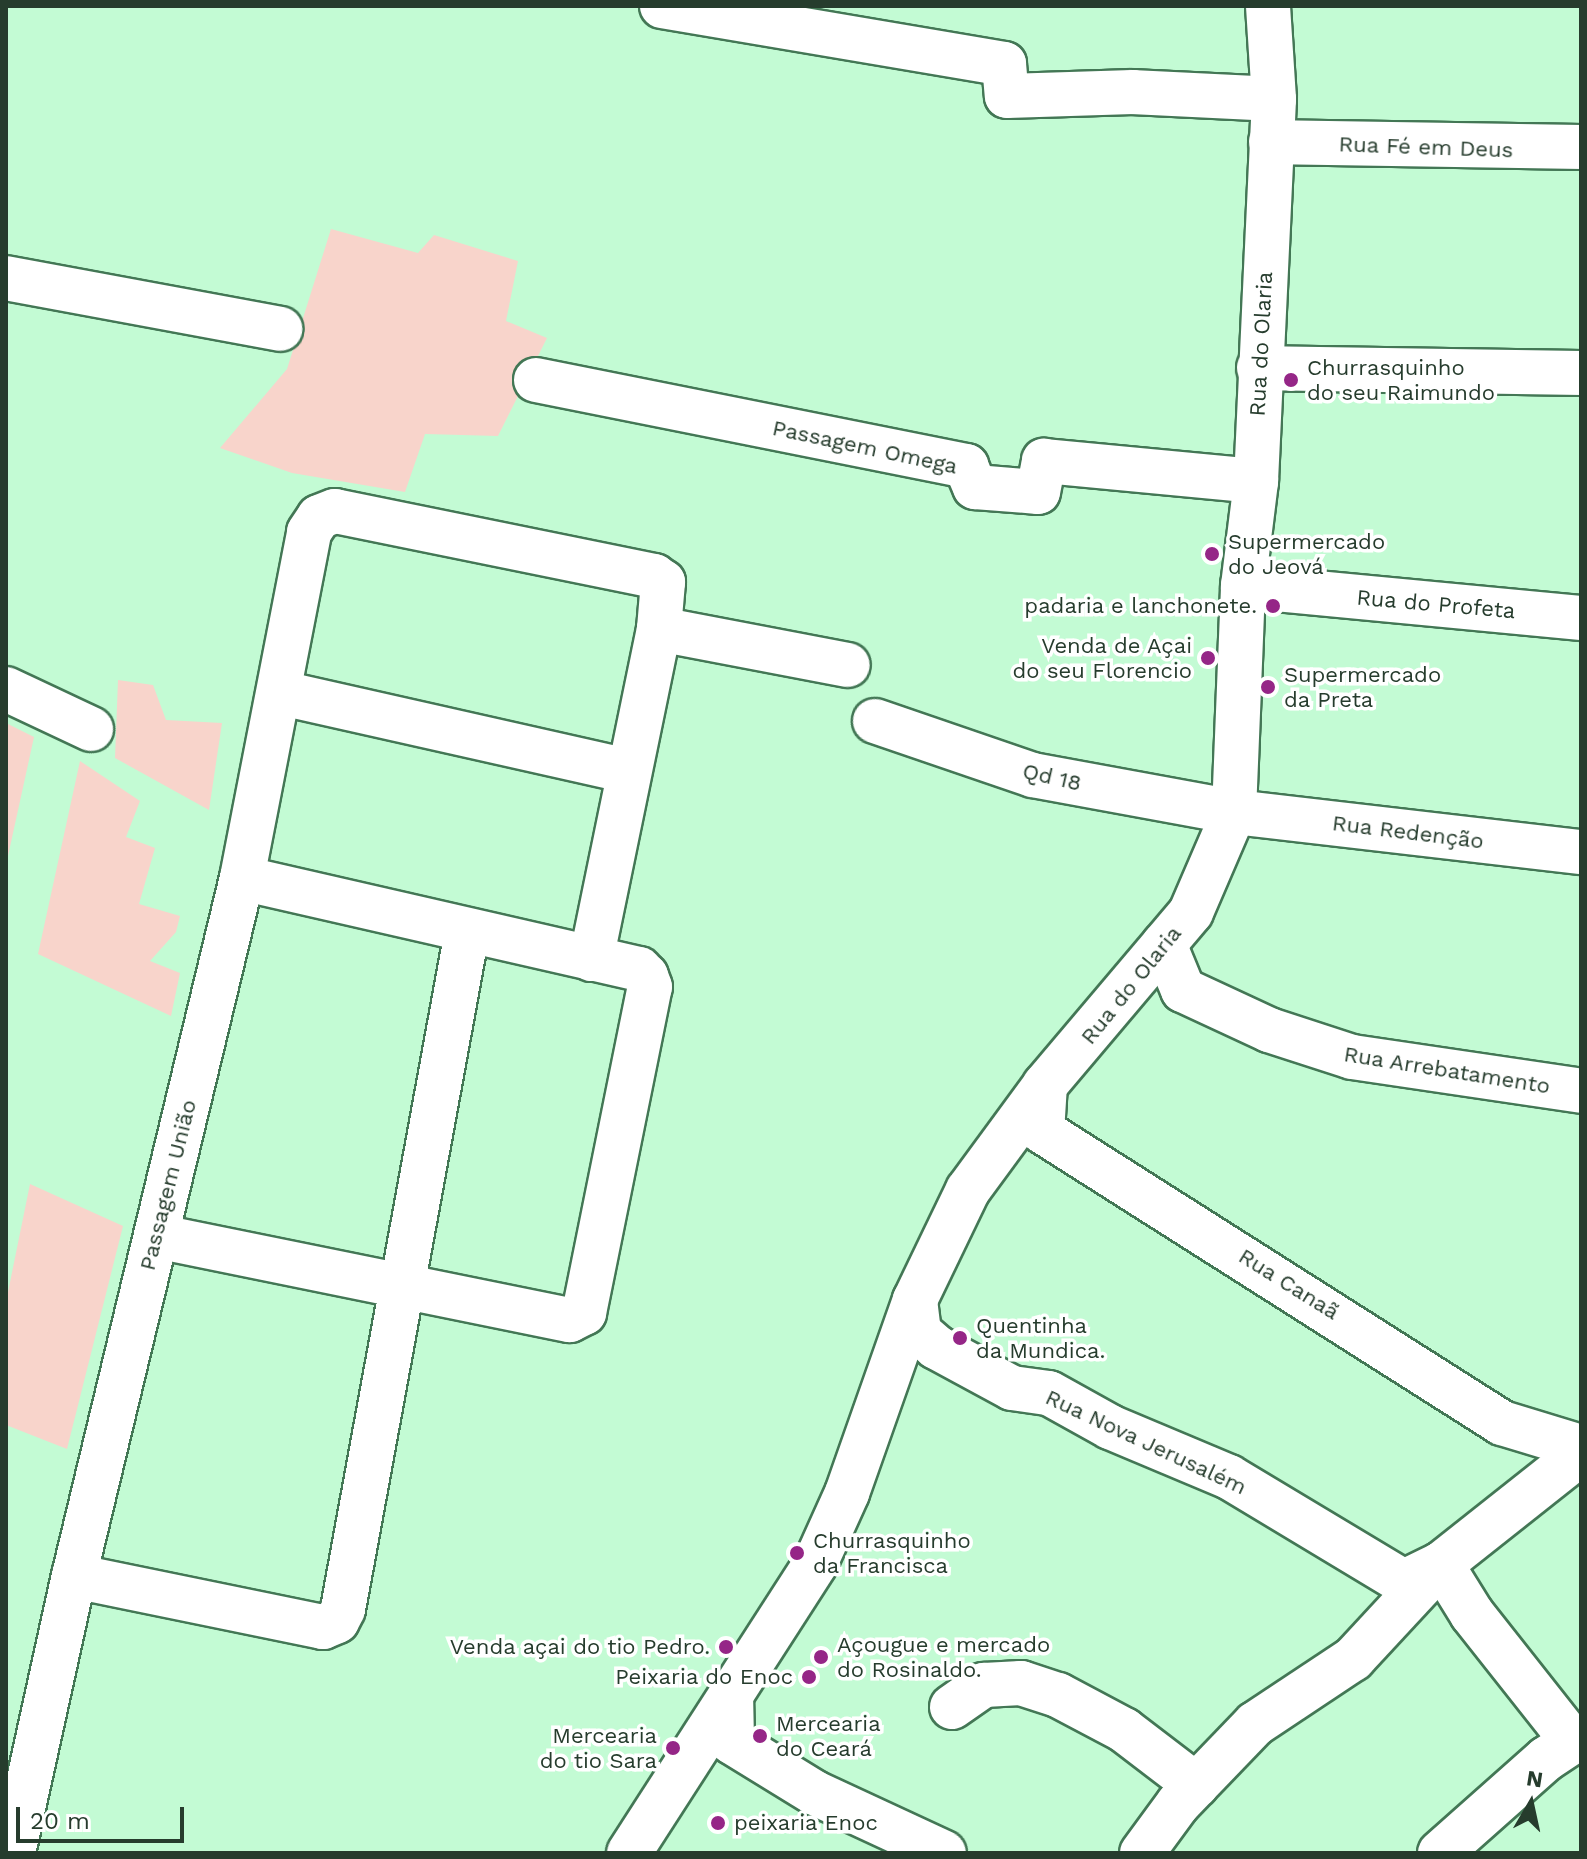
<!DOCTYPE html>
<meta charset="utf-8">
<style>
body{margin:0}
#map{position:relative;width:1587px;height:1859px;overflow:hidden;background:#c3fbd4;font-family:"Work Sans",sans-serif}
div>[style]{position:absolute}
.green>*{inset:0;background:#f8d4cb}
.roads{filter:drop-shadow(2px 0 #437755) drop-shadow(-2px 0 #437755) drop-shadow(0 2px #437755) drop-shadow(0 -2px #437755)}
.minor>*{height:44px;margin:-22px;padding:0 22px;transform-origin:22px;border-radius:22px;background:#fff}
.dots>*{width:22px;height:22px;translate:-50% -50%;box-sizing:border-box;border:4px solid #fff;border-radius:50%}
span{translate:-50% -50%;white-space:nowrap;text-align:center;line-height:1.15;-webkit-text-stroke:7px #fff;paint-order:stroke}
.street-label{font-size:22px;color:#263c2d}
.poi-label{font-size:22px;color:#263c2d}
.left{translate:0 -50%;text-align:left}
.right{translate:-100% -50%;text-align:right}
.frame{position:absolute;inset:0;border:8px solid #263c2d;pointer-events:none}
.north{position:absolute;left:1491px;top:1763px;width:80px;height:80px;-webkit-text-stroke:6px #fff;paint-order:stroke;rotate:9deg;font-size:22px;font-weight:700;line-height:32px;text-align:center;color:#263c2d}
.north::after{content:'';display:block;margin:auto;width:28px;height:36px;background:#263c2d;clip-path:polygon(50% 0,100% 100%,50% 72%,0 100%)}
.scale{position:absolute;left:16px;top:1807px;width:168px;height:36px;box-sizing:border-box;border:4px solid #263c2d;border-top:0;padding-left:10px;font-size:24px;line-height:28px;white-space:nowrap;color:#263c2d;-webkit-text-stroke:6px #fff;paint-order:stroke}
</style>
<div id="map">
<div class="green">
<div style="clip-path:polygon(331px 229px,418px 253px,434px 235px,518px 261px,506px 321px,547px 338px,498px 436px,425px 434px,405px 492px,292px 473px,220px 448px,287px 369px)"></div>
<div style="clip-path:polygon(118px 680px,153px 685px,166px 720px,222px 723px,209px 810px,115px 758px)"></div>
<div style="clip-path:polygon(6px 723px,34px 737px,6px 865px)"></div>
<div style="clip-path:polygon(80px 761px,140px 801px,126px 837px,155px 848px,139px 904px,180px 916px,176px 932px,150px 961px,180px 973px,171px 1016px,38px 954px)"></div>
<div style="clip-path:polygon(30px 1184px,123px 1226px,67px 1449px,6px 1425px,6px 1302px)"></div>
</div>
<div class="roads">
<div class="minor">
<div style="left:662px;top:6px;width:347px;rotate:9.6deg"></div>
<div style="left:1004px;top:64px;width:32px;rotate:85deg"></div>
<div style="left:1007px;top:96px;width:126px;rotate:-1.8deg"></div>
<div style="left:1133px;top:92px;width:141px;rotate:2.8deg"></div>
<div style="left:1271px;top:142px;width:310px;rotate:0.9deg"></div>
<div style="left:6px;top:278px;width:279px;rotate:10.5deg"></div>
<div style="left:1259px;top:368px;width:322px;rotate:0.9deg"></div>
<div style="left:536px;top:380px;width:439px;rotate:11.3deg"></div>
<div style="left:966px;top:466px;width:23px;rotate:67deg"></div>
<div style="left:975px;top:487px;width:63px;rotate:4.5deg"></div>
<div style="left:1038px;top:492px;width:32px;rotate:-79deg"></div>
<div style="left:1044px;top:461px;width:213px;rotate:5.4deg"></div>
<div style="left:1243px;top:586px;width:340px;rotate:5.4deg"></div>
<div style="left:659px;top:629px;width:192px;rotate:10.8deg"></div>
<div style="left:6px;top:689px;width:94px;rotate:25.2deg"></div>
<div style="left:282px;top:693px;width:355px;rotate:12.7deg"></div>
<div style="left:875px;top:721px;width:167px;rotate:18.9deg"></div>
<div style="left:1033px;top:775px;width:204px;rotate:10.4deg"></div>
<div style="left:1234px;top:812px;width:349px;rotate:6.6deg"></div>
<div style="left:1164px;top:944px;width:50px;rotate:67.6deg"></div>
<div style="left:1183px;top:990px;width:95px;rotate:24.9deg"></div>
<div style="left:1269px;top:1030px;width:87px;rotate:18deg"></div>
<div style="left:1352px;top:1057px;width:232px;rotate:8.4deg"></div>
<div style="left:1045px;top:1085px;width:46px;rotate:93.7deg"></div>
<div style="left:1042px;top:1131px;width:545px;rotate:32.41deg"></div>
<div style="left:1502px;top:1423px;width:83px;rotate:16.9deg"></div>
<div style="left:156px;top:1236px;width:422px;rotate:11.5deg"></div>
<div style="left:570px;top:1320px;width:16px;rotate:-27deg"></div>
<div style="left:584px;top:1313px;width:333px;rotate:-78.6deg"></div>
<div style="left:650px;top:987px;width:12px;rotate:-110deg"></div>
<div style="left:646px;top:976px;width:10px;rotate:-135deg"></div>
<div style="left:639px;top:969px;width:407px;rotate:-167.1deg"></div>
<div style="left:915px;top:1300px;width:32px;rotate:83deg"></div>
<div style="left:919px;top:1332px;width:23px;rotate:41deg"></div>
<div style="left:936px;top:1347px;width:86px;rotate:28.3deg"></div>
<div style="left:1012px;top:1388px;width:37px;rotate:8deg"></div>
<div style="left:1049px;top:1393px;width:70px;rotate:29.1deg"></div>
<div style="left:1110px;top:1427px;width:129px;rotate:22.8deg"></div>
<div style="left:1229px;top:1477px;width:204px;rotate:31deg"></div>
<div style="left:1404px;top:1582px;width:41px;rotate:-25.9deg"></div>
<div style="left:1441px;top:1564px;width:59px;rotate:58.2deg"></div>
<div style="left:1472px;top:1614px;width:163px;rotate:51.7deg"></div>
<div style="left:74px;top:1576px;width:254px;rotate:11.6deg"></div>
<div style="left:323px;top:1627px;width:15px;rotate:-23deg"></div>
<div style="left:337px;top:1621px;width:13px;rotate:-63deg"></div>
<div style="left:343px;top:1609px;width:688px;rotate:-79.62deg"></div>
<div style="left:731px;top:1693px;width:49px;rotate:88.8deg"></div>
<div style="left:732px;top:1742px;width:97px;rotate:31.6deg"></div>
<div style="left:815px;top:1793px;width:142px;rotate:24.9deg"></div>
<div style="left:952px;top:1707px;width:39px;rotate:-35deg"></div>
<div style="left:984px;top:1685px;width:37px;rotate:-3deg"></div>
<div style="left:1021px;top:1683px;width:39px;rotate:18deg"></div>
<div style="left:1058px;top:1695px;width:75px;rotate:27.9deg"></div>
<div style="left:1124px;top:1730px;width:91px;rotate:37.4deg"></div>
<div style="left:13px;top:1853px;width:284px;rotate:-77.6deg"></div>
<div style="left:74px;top:1576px;width:718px;rotate:-76.47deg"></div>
<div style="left:242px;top:878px;width:352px;rotate:-79deg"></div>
<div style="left:309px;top:532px;width:18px;rotate:-56deg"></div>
<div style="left:319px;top:517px;width:17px;rotate:-21deg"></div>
<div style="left:335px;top:511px;width:326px;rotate:11.5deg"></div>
<div style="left:654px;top:576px;width:11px;rotate:34deg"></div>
<div style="left:663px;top:582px;width:47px;rotate:94.9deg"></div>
<div style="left:659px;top:629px;width:337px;rotate:101.6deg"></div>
<div style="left:629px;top:1853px;width:344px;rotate:-57.2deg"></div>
<div style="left:815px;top:1564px;width:78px;rotate:-65.7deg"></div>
<div style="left:847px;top:1493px;width:205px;rotate:-70.6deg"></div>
<div style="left:915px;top:1300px;width:122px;rotate:-64.3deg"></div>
<div style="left:968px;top:1190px;width:130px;rotate:-53.7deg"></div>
<div style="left:1045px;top:1085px;width:226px;rotate:-49.8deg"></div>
<div style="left:1191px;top:912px;width:109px;rotate:-66.7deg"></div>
<div style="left:1234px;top:812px;width:226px;rotate:-87.7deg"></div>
<div style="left:1243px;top:586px;width:106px;rotate:-82.9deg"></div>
<div style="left:1256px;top:481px;width:382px;rotate:-87.3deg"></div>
<div style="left:1274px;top:99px;width:93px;rotate:-93.7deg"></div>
<div style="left:1142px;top:1853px;width:61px;rotate:-53.7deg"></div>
<div style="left:1178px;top:1804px;width:111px;rotate:-46.1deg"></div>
<div style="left:1255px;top:1724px;width:118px;rotate:-33.6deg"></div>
<div style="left:1353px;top:1659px;width:129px;rotate:-47.2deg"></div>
<div style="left:1441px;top:1564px;width:179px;rotate:-38.4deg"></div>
<div style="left:1440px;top:1853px;width:142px;rotate:-41.6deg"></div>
<div style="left:1546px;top:1759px;width:42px;rotate:-33.3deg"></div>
</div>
</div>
<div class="dots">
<div style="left:1291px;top:380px;background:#952687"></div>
<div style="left:1212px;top:554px;background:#952687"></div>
<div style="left:1273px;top:606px;background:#952687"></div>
<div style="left:1208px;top:658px;background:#952687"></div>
<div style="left:1268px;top:687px;background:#952687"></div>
<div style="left:960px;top:1338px;background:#952687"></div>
<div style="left:797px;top:1553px;background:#952687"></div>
<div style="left:726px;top:1647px;background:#952687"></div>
<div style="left:821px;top:1657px;background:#952687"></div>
<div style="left:809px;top:1677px;background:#952687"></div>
<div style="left:760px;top:1736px;background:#952687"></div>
<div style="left:673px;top:1748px;background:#952687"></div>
<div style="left:718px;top:1823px;background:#952687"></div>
</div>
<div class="street-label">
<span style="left:1426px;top:147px;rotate:2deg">Rua Fé em Deus</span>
<span style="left:1261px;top:344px;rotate:-87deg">Rua do Olaria</span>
<span style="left:865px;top:447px;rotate:12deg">Passagem Omega</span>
<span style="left:1436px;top:604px;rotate:5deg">Rua do Profeta</span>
<span style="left:1052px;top:777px;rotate:13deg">Qd 18</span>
<span style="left:1408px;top:832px;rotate:7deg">Rua Redenção</span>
<span style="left:1131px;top:985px;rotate:-51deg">Rua do Olaria</span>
<span style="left:1447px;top:1070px;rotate:9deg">Rua Arrebatamento</span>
<span style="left:168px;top:1185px;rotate:-76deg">Passagem União</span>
<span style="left:1289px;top:1284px;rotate:32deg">Rua Canaã</span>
<span style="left:1146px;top:1442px;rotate:25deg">Rua Nova Jerusalém</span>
</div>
<div class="poi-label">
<span class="left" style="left:1307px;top:380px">Churrasquinho<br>do seu Raimundo</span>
<span class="left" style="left:1228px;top:554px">Supermercado<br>do Jeová</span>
<span class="right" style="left:1257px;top:606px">padaria e lanchonete.</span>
<span class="right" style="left:1192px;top:658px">Venda de Açai<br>do seu Florencio</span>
<span class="left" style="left:1284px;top:687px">Supermercado<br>da Preta</span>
<span class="left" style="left:976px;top:1338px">Quentinha<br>da Mundica.</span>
<span class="left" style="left:813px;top:1553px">Churrasquinho<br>da Francisca</span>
<span class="left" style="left:837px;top:1657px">Açougue e mercado<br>do Rosinaldo.</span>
<span class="right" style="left:710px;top:1647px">Venda açai do tio Pedro.</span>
<span class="right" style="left:793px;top:1677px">Peixaria do Enoc</span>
<span class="left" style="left:776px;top:1736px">Mercearia<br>do Ceará</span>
<span class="right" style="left:657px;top:1748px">Mercearia<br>do tio Sara</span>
<span class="left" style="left:734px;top:1823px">peixaria Enoc</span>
</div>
<div class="frame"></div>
<div class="north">N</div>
<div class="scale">20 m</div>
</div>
